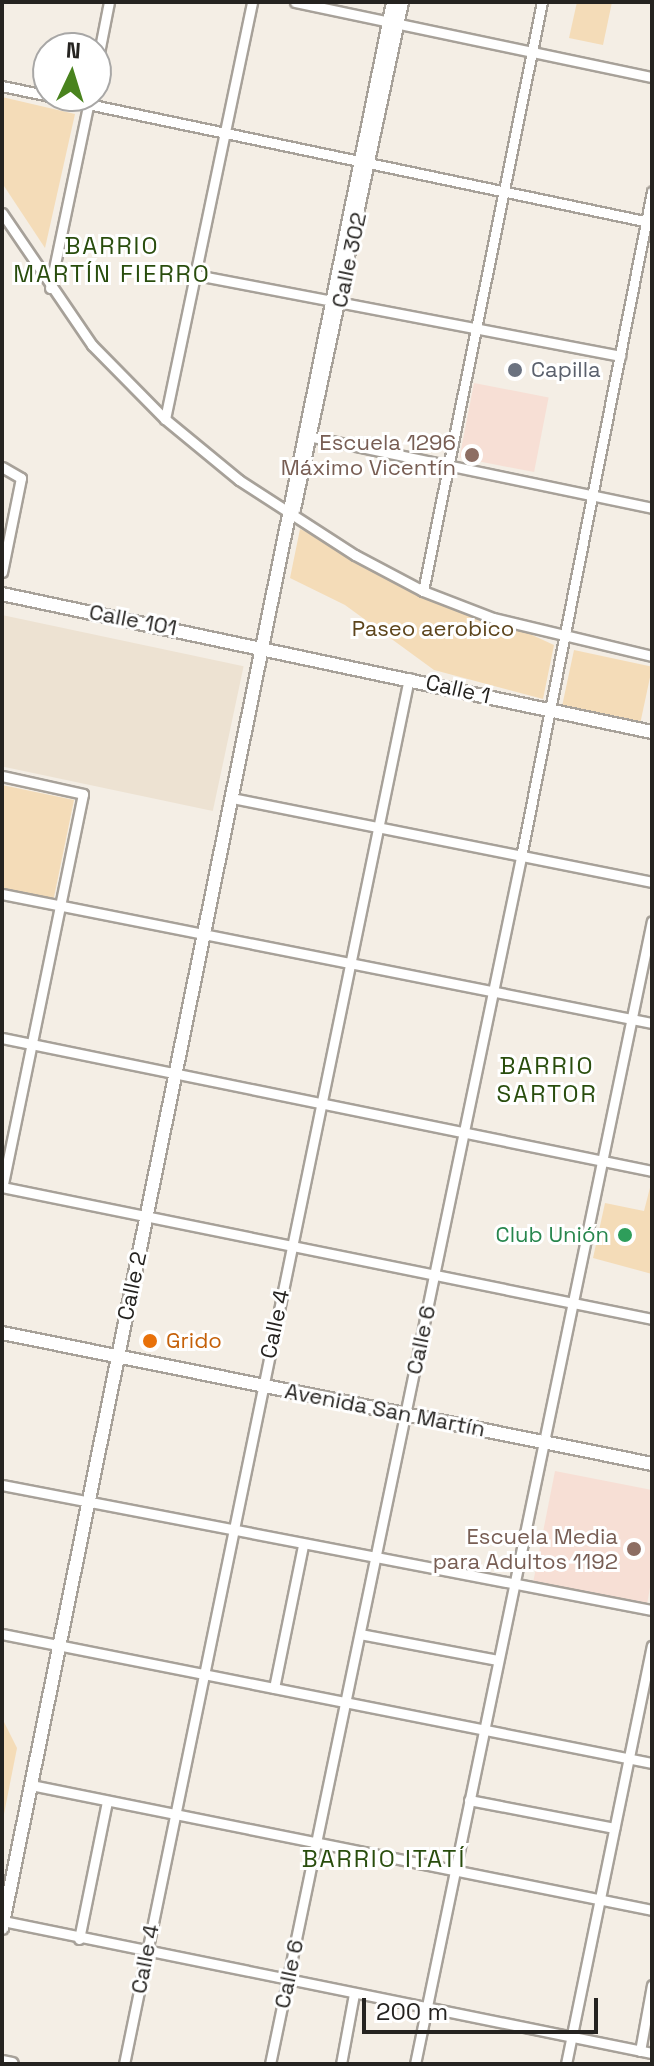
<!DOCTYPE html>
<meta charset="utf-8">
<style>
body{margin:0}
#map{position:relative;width:654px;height:2066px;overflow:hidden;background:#f4eee5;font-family:"Space Grotesk",sans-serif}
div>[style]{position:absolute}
.built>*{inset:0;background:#ede2d2;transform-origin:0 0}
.education>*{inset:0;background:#f7dfd5;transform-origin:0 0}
.green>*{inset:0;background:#f4dcb8;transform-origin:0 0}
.roads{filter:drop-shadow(2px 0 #a7a199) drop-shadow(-2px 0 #a7a199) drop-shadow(0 2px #a7a199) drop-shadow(0 -2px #a7a199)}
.minor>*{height:9px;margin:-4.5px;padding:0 4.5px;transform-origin:4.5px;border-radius:4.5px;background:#fff}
.tertiary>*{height:12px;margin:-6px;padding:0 6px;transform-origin:6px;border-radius:6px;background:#fff}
.dots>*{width:22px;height:22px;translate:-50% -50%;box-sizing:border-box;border:4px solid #fff;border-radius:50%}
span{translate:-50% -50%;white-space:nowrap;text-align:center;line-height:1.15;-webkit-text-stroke:6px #fff;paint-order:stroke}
.street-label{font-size:22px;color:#252320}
.worship-label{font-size:22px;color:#5b616d}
.left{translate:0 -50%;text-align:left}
.education-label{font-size:22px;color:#785e54}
.right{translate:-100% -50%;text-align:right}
.park-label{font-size:22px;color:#5d451c}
.leisure-label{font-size:22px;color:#27864d}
.food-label{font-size:22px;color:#c56008}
.neighbourhood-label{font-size:24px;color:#294d0d;letter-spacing:2px}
.frame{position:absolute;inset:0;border:4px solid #252320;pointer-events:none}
.north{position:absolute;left:32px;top:32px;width:80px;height:80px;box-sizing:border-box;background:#fff;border:2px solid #a8a7a6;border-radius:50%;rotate:4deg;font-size:22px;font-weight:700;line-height:32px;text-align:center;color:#252320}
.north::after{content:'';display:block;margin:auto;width:28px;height:36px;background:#49831e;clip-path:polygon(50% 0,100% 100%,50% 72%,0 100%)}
.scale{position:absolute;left:362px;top:1998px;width:236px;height:36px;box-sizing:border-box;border:4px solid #252320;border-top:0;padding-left:10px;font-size:24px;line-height:28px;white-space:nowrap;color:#252320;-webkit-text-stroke:6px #fff;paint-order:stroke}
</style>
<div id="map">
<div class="built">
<div style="left:2px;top:615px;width:247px;height:148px;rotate:12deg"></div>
</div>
<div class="education">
<div style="left:474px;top:383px;width:76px;height:76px;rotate:11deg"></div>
<div style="clip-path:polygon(555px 1471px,652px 1490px,652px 1577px,647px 1604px,533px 1583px)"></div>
</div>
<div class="green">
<div style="clip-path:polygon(577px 2px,612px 2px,603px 45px,569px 38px)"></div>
<div style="clip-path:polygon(2px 97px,75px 114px,45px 248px,2px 183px)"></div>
<div style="clip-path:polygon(300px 529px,554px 645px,543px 699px,434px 670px,345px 605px,290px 578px)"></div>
<div style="left:574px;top:650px;width:80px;height:56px;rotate:12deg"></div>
<div style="clip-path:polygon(2px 785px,74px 800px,53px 902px,2px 891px)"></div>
<div style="clip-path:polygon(652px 1180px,652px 1274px,593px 1258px,605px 1203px,644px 1211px)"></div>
<div style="clip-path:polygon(2px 1718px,17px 1748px,2px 1824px)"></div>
</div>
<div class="roads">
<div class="minor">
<div style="left:295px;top:2px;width:365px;rotate:11.9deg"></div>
<div style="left:96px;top:68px;width:67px;rotate:-78.9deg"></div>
<div style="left:2px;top:86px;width:661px;rotate:11.87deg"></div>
<div style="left:2px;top:213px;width:160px;rotate:55.7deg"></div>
<div style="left:92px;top:345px;width:104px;rotate:45.4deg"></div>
<div style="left:165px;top:419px;width:96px;rotate:39.5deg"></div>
<div style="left:239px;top:480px;width:138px;rotate:32.9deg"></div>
<div style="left:355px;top:555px;width:77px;rotate:27.9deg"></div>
<div style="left:423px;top:591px;width:75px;rotate:21.1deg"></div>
<div style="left:493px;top:618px;width:163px;rotate:13.4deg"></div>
<div style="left:196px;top:275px;width:432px;rotate:10.8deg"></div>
<div style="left:50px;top:288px;width:196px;rotate:-78.2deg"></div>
<div style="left:165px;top:419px;width:426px;rotate:-78.2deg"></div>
<div style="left:303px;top:435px;width:357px;rotate:11.8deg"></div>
<div style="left:2px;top:467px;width:22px;rotate:30deg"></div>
<div style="left:21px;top:478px;width:96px;rotate:101.4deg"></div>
<div style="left:423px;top:591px;width:601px;rotate:-78.58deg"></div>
<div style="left:2px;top:776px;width:83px;rotate:12.5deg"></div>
<div style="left:83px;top:794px;width:401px;rotate:101.6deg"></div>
<div style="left:232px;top:798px;width:428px;rotate:11.3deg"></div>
<div style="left:2px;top:894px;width:663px;rotate:11.23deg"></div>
<div style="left:2px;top:1038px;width:663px;rotate:11.56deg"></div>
<div style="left:2px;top:1187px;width:663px;rotate:11.48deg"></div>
<div style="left:2px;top:1485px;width:662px;rotate:10.89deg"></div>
<div style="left:2px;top:1634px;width:663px;rotate:11.23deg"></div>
<div style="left:360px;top:1634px;width:140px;rotate:10.7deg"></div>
<div style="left:274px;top:1688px;width:145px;rotate:-78.5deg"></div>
<div style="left:31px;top:1785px;width:633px;rotate:11.38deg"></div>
<div style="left:469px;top:1800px;width:148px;rotate:10.9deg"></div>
<div style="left:3px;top:1921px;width:662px;rotate:11.5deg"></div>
<div style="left:79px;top:1939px;width:141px;rotate:-78.5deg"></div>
<div style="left:640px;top:2051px;width:67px;rotate:-79.7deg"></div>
<div style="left:124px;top:2064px;width:1415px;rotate:-78.38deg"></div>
<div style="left:270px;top:2064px;width:1233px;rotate:-78.25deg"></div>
<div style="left:521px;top:857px;width:678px;rotate:-78.86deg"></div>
<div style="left:341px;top:2064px;width:71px;rotate:-79.5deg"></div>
<div style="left:415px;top:2064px;width:1167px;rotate:-78.29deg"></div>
<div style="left:566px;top:2064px;width:427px;rotate:-78.4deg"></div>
</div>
<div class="tertiary">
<div style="left:294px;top:509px;width:518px;rotate:-77.97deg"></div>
<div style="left:2px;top:594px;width:664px;rotate:11.99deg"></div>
<div style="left:2px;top:1333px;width:663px;rotate:11.39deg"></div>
<div style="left:2px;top:1928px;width:1965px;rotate:-78.52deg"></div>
<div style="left:2px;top:2062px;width:10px;rotate:11deg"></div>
</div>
</div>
<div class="dots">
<div style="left:515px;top:370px;background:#6b7280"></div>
<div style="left:472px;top:455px;background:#8d6e63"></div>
<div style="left:625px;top:1235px;background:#2e9e5b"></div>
<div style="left:150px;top:1341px;background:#e8710a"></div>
<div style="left:634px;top:1549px;background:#8d6e63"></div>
</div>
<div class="street-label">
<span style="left:349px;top:260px;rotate:-78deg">Calle 302</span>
<span style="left:133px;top:620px;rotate:11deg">Calle 101</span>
<span style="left:458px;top:689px;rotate:13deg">Calle 1</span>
<span style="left:132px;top:1286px;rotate:-78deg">Calle 2</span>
<span style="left:275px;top:1324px;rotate:-78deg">Calle 4</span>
<span style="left:421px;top:1340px;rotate:-78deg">Calle 6</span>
<span style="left:385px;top:1410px;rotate:11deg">Avenida San Martín</span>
<span style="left:145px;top:1959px;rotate:-79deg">Calle 4</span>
<span style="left:289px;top:1974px;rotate:-78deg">Calle 6</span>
</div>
<div class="worship-label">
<span class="left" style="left:531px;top:370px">Capilla</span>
</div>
<div class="education-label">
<span class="right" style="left:456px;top:455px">Escuela 1296<br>Máximo Vicentín</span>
<span class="right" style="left:618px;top:1549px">Escuela Media<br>para Adultos 1192</span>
</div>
<div class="park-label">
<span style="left:433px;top:629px">Paseo aerobico</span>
</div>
<div class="leisure-label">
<span class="right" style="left:609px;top:1235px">Club Unión</span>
</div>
<div class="food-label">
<span class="left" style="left:166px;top:1341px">Grido</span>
</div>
<div class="neighbourhood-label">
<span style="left:112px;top:260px">BARRIO<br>MARTÍN FIERRO</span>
<span style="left:547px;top:1080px">BARRIO<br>SARTOR</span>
<span style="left:384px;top:1859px">BARRIO ITATÍ</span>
</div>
<div class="frame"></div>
<div class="north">N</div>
<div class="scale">200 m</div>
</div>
